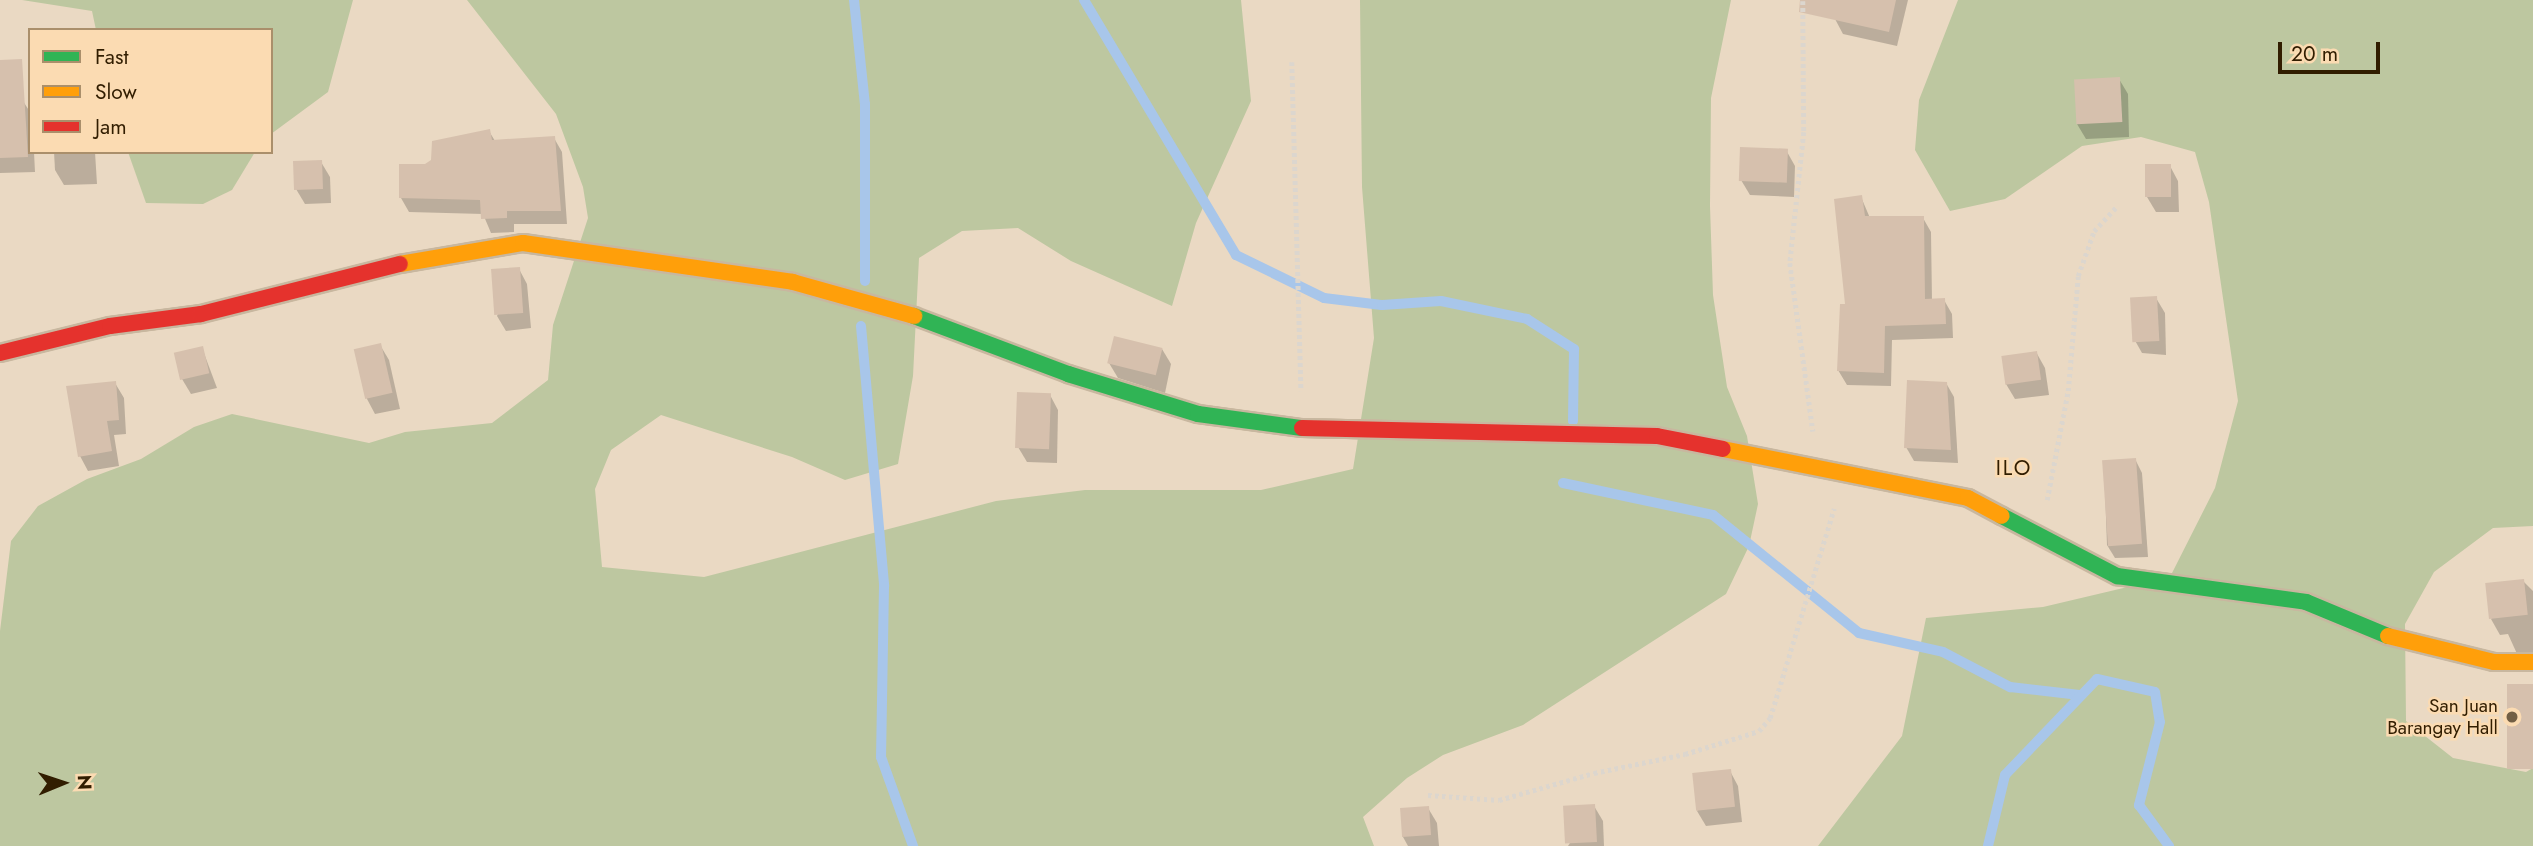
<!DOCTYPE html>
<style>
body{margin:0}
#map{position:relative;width:2533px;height:846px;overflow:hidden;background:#ead9c3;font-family:Jost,sans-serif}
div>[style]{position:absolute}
.green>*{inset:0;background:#bdc7a0}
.shadow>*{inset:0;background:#0003}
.stream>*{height:10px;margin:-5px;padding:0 5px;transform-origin:5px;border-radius:5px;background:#a8c6ea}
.building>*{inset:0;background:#d6c0ad;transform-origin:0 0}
.path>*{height:4.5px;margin-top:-2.25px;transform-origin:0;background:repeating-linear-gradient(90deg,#dcd6ce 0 3.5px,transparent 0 7px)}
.roads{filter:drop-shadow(2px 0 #c8b79f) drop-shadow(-2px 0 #c8b79f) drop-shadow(0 2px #c8b79f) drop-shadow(0 -2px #c8b79f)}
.fast>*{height:16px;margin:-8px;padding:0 8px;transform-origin:8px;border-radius:8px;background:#30b455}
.slow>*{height:16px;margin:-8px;padding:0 8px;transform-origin:8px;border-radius:8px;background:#ff9f0a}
.jam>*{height:16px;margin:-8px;padding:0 8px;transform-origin:8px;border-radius:8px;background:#e5322d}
.dots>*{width:19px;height:19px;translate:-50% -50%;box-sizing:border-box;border:4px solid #fbdbb2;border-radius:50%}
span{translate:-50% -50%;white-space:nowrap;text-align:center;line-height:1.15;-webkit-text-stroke:5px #fbdbb2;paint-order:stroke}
.poi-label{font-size:19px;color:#311d00}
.right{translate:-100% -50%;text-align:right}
.neighbourhood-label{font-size:21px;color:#311d00;letter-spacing:2px}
.legend{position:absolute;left:28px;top:28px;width:245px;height:126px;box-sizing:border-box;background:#fbdbb2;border:2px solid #aa8f6b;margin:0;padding:9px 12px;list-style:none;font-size:21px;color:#311d00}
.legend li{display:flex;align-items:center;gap:14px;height:35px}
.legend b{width:35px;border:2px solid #aa8f6b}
.north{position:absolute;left:28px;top:748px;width:70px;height:70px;-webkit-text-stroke:5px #fbdbb2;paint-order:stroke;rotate:88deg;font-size:19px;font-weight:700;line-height:28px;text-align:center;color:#311d00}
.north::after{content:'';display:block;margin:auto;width:24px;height:32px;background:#311d00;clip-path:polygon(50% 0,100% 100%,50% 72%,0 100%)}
.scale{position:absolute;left:2278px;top:42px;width:102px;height:32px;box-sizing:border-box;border:4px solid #311d00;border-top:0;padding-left:9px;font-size:21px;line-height:24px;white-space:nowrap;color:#311d00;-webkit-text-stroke:5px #fbdbb2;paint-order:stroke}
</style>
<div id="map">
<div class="green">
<div style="clip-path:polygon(22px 0,353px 0,328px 92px,271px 134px,271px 30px,96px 30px,92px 11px)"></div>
<div style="clip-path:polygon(467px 0,1241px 0,1251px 101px,1196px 223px,1172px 306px,1071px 261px,1018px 228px,962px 231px,919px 258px,913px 376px,898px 464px,845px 480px,792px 457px,661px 415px,611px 450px,595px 489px,602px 567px,704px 577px,996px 501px,1085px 490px,1261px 490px,1353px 469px,1374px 338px,1362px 187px,1360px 0,1731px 0,1711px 98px,1710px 206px,1713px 295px,1727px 387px,1747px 436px,1758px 504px,1749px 546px,1726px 594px,1523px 725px,1443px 755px,1407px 778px,1363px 817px,1374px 846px,0 846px,0 631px,11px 541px,38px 506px,87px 479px,141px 459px,194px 427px,232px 414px,369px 443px,405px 432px,492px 423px,548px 380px,553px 325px,588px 218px,583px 187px,556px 114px)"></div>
<div style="clip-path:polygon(1958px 0,2533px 0,2533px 526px,2493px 528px,2434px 572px,2405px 624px,2406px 721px,2453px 758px,2526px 772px,2533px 768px,2533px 846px,1818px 846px,1902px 736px,1926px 618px,2043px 607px,2170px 577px,2215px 488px,2238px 401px,2209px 202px,2195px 152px,2141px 137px,2082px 146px,2005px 199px,1950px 211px,1915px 150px,1919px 100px)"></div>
<div style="clip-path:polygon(128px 152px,255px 152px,232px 190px,203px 204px,146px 203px)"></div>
</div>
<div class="shadow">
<div style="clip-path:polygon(1839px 0,1908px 0,1897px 46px,1843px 34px,1835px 19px)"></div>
<div style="clip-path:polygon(2119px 79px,2128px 94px,2129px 137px,2086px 139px,2077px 124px)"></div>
<div style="clip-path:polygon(23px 101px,30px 112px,30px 152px,34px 152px,35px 172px,0 173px,0 103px)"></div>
<div style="clip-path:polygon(489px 131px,495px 141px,554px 138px,562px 152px,567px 224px,514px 224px,514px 232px,491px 233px,483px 214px,409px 212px,401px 198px,426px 166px)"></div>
<div style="clip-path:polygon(1786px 150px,1795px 166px,1794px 197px,1750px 195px,1741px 180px)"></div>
<div style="clip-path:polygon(54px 152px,95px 152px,97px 184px,64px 185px,55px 170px)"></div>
<div style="clip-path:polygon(321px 162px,330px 177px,331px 203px,305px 204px,296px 189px)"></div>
<div style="clip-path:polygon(2170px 166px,2178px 181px,2179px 212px,2156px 212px,2147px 197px)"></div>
<div style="clip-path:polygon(1861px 197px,1870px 218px,1923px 218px,1931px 232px,1932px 300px,1944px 300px,1952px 314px,1953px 338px,1892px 340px,1891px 386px,1847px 385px,1838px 370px)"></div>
<div style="clip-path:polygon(519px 269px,527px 284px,531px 328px,506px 331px,497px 316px)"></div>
<div style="clip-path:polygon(2156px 298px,2165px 313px,2166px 355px,2142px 353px,2133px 337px)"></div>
<div style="clip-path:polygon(380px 345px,389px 360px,400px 409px,375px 414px,367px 399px,356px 350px)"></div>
<div style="clip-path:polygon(202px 348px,217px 388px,191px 394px,182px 379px)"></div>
<div style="clip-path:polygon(1162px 349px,1171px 364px,1165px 393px,1118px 378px,1109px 363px)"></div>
<div style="clip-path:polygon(2036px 352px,2045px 368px,2049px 395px,2015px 399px,2006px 384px)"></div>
<div style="clip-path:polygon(115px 383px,124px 398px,126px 434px,114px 435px,119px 466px,88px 471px,80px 456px)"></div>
<div style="clip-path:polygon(1946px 383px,1954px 397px,1958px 463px,1914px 461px,1906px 447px)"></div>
<div style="clip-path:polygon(1050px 395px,1058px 410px,1057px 463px,1027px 462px,1018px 447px)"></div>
<div style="clip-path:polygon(2135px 459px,2142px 473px,2148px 557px,2115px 558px,2107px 545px,2104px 461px)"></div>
<div style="clip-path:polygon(2523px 581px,2533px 591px,2533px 657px,2518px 656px,2508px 634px,2500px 635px,2491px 619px)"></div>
<div style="clip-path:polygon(1730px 771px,1738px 786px,1742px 822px,1706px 826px,1697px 811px)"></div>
<div style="clip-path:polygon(1594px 806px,1603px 821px,1604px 846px,1568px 846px)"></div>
<div style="clip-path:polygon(1428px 808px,1437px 823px,1439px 846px,1408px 846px,1403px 837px,1402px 809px)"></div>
</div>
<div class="stream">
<div style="left:854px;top:0;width:105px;rotate:84deg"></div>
<div style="left:865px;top:104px;width:177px;rotate:90deg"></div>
<div style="left:1084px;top:0;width:297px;rotate:59.2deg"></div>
<div style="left:1236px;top:255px;width:98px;rotate:26deg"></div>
<div style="left:1324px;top:298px;width:58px;rotate:6.9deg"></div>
<div style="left:1382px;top:305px;width:59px;rotate:-3.9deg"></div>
<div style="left:1441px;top:301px;width:88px;rotate:11.8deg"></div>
<div style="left:1527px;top:319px;width:56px;rotate:32.6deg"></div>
<div style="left:1574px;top:349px;width:72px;rotate:90.8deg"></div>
<div style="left:861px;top:326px;width:261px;rotate:84.9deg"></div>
<div style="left:884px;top:586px;width:171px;rotate:91deg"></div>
<div style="left:881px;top:757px;width:95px;rotate:70.2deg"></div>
<div style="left:1563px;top:483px;width:153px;rotate:12deg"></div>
<div style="left:1713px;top:515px;width:188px;rotate:38.9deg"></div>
<div style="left:1859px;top:633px;width:86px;rotate:12.7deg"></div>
<div style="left:1943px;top:652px;width:76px;rotate:27.6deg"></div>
<div style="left:2010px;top:687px;width:70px;rotate:6.5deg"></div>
<div style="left:1988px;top:846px;width:73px;rotate:-76.5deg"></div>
<div style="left:2005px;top:775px;width:133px;rotate:-46.2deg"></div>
<div style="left:2097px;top:679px;width:59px;rotate:12.6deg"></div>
<div style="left:2155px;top:692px;width:30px;rotate:81deg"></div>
<div style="left:2160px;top:722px;width:86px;rotate:104.2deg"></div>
<div style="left:2139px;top:805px;width:51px;rotate:53.8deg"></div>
</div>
<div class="building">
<div style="clip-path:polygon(1800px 0,1896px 0,1889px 32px,1799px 12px)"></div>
<div style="clip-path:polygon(22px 59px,28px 157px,0 158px,0 60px)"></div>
<div style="left:2120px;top:77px;width:45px;height:46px;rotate:87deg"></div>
<div style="clip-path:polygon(490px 129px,492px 140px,555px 136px,561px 211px,507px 211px,507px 218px,481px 219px,480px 200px,399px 198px,399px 164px,425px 164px,431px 160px,432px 141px)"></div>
<div style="left:1740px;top:147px;width:48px;height:34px;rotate:2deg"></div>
<div style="left:322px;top:160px;width:29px;height:29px;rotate:88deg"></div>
<div style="left:2145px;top:164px;width:26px;height:33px"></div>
<div style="clip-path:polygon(1862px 195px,1865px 216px,1924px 216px,1925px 299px,1945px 298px,1946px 324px,1885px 326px,1884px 373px,1837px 371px,1840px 304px,1845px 304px,1834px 199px)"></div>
<div style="left:520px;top:267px;width:46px;height:29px;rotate:86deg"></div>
<div style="left:2157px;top:296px;width:45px;height:27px;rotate:87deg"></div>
<div style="left:1114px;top:336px;width:50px;height:28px;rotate:14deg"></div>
<div style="left:381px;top:343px;width:51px;height:28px;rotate:77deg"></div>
<div style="left:203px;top:346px;width:28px;height:30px;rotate:77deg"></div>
<div style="left:2037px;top:351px;width:29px;height:36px;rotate:82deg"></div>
<div style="clip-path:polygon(1907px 380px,1947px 382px,1951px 450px,1904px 448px)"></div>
<div style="clip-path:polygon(116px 381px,119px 420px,107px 421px,112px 451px,78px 457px,66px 386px)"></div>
<div style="left:1017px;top:392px;width:34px;height:56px;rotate:2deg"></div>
<div style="left:2136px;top:458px;width:86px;height:34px;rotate:86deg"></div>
<div style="left:2524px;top:579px;width:36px;height:39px;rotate:84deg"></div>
<div style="left:2507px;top:684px;width:26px;height:85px"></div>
<div style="left:1731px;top:769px;width:38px;height:39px;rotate:84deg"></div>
<div style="left:1595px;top:804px;width:38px;height:32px;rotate:87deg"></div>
<div style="left:1429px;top:806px;width:29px;height:29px;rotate:86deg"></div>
</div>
<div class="path">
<div style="left:1803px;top:1px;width:131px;rotate:89.6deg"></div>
<div style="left:1804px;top:132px;width:132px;rotate:96.1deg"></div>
<div style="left:1790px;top:263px;width:170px;rotate:82.2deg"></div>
<div style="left:1292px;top:62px;width:329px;rotate:88.4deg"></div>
<div style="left:2047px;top:500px;width:111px;rotate:-79.1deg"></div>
<div style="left:2068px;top:391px;width:115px;rotate:-85deg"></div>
<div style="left:2078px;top:276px;width:48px;rotate:-70.4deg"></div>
<div style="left:2094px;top:231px;width:34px;rotate:-47deg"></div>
<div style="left:1428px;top:795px;width:71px;rotate:4deg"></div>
<div style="left:1499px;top:800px;width:99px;rotate:-15.9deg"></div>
<div style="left:1594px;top:773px;width:93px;rotate:-11.8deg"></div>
<div style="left:1685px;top:754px;width:77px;rotate:-17.3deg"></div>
<div style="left:1759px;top:731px;width:17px;rotate:-50deg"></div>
<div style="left:1770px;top:718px;width:219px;rotate:-73deg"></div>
</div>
<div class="roads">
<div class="fast">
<div style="left:914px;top:316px;width:165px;rotate:20.6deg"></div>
<div style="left:1068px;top:374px;width:136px;rotate:17.1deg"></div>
<div style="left:1198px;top:414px;width:105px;rotate:7.7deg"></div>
<div style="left:2002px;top:516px;width:130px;rotate:27.6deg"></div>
<div style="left:2117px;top:576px;width:191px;rotate:7.8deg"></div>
<div style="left:2306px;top:602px;width:89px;rotate:22.5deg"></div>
</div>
<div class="slow">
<div style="left:400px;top:264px;width:125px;rotate:-9.7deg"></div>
<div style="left:523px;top:243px;width:273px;rotate:8.2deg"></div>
<div style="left:793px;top:282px;width:126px;rotate:15.7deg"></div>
<div style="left:1723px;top:449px;width:250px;rotate:11.3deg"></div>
<div style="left:1968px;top:498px;width:38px;rotate:28deg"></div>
<div style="left:2388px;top:636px;width:109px;rotate:13.8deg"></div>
<div style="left:2494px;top:662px;width:39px"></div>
</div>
<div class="jam">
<div style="left:0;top:353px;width:113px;rotate:-13.8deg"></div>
<div style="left:110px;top:326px;width:92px;rotate:-7.5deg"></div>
<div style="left:201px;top:314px;width:205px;rotate:-14.1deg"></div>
<div style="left:1302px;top:428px;width:355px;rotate:1.3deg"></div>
<div style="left:1657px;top:436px;width:67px;rotate:11.1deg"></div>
</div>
</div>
<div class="dots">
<div style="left:2512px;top:717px;background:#725f44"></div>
</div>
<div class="poi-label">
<span class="right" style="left:2498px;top:717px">San Juan<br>Barangay Hall</span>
</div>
<div class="neighbourhood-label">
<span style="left:2014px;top:468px">ILO</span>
</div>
<ul class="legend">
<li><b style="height:9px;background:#30b455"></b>Fast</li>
<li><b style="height:9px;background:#ff9f0a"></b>Slow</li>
<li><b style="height:9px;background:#e5322d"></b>Jam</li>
</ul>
<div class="north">N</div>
<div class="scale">20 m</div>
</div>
